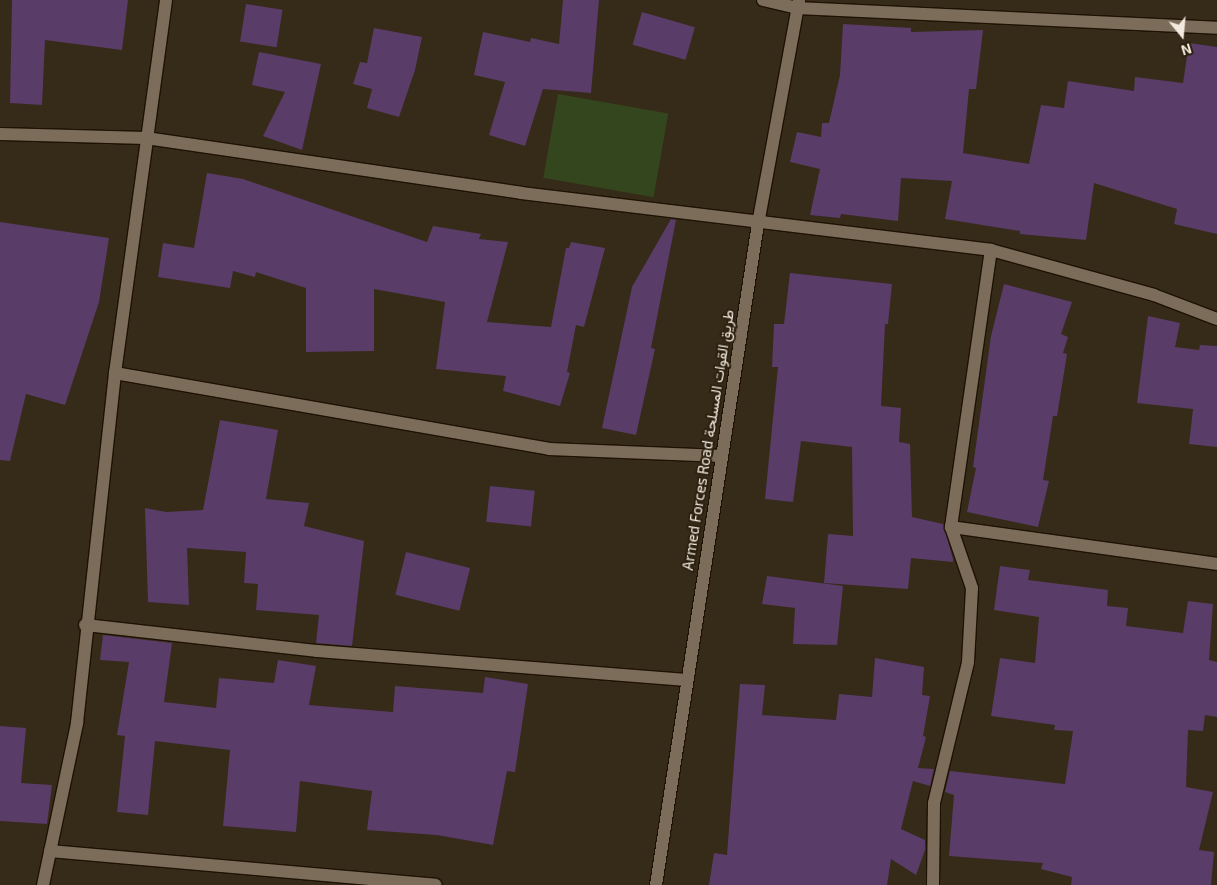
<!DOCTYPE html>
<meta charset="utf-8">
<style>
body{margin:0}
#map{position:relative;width:1217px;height:885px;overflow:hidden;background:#362a19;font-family:"Exo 2",Vazirmatn,sans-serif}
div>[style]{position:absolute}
.green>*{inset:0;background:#34461e;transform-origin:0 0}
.building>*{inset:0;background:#593c68;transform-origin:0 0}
.roads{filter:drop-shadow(1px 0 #1d1203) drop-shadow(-1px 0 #1d1203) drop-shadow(0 1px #1d1203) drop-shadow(0 -1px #1d1203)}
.street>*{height:12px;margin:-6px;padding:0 6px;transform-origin:6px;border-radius:6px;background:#7c6d5a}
.secondary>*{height:12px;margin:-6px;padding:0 6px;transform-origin:6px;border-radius:6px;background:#7c6d5a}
span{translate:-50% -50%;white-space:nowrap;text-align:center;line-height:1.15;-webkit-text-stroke:4px #2c200f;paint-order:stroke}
.street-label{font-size:15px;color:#f3ebe0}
.north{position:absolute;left:1157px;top:10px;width:50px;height:50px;-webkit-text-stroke:4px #2c200f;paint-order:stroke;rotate:163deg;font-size:14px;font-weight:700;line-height:20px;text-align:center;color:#f3ebe0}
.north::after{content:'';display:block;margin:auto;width:18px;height:22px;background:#f3ebe0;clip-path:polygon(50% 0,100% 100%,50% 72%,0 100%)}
</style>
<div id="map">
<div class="green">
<div style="left:558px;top:94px;width:112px;height:85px;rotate:10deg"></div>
</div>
<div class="building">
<div style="clip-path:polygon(12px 0,128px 0,122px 50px,45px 40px,42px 105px,10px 103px)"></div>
<div style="clip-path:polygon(563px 0,599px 0,591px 93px,543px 89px,525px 146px,489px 135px,505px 82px,474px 75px,483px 32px,530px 42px,531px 38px,559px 44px)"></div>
<div style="left:246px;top:4px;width:37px;height:38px;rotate:9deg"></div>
<div style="left:642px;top:12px;width:55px;height:34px;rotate:16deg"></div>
<div style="clip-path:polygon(843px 24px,911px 28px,911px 32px,983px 30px,976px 89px,969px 89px,963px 153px,1029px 164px,1041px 105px,1064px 108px,1068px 81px,1134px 91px,1135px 77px,1183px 83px,1189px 43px,1217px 47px,1217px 234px,1174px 224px,1177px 209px,1094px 183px,1086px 240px,1020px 234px,1020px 231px,945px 219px,952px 181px,901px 178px,898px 221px,841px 214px,840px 218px,810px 215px,820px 169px,790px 162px,797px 132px,821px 137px,822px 123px,829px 123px,840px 75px)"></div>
<div style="clip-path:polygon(374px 28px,422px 37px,415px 70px,399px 117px,367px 108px,372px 89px,353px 84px,360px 62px,367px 63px)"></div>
<div style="clip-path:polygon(259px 52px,321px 64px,302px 150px,263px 136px,285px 92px,252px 85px)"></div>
<div style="clip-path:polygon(207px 173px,243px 179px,427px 242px,433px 226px,481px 234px,479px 239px,508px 242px,487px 322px,551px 327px,566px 248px,569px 248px,571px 242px,605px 248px,584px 327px,576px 325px,567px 372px,570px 373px,560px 406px,503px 391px,506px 376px,436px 369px,445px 302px,374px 289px,374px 351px,306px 352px,306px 288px,256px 272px,255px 277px,233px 271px,230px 288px,158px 277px,163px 243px,194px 248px)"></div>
<div style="clip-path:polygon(671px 219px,676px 220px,651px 348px,655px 349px,636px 435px,602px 428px,632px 287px)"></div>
<div style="clip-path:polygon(0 222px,109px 238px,99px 302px,65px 405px,26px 394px,10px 461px,0 460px)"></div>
<div style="clip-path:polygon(790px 273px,892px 284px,888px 324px,885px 324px,881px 406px,901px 408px,899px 442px,910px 444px,912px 517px,943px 524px,953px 559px,953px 562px,911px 558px,908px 589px,824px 583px,828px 534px,853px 536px,852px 447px,801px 441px,793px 502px,765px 499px,778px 367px,772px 367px,774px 324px,784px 324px)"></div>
<div style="clip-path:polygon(1004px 284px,1072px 302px,1061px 334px,1068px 337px,1063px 353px,1067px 354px,1057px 416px,1053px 416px,1043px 480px,1049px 481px,1038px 527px,967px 512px,976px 468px,973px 467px,991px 336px)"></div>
<div style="clip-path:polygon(1148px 316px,1180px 323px,1175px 347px,1199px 350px,1200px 345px,1217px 346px,1217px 447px,1189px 444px,1193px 409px,1137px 403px)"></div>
<div style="clip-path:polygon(220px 420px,278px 430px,266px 499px,309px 503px,304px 526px,364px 541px,352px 646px,316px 643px,319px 615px,256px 610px,258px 584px,244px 583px,246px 552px,187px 548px,189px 605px,148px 602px,145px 508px,166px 512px,203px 510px)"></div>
<div style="left:490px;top:486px;width:45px;height:36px;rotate:6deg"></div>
<div style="left:406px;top:552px;width:66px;height:44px;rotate:14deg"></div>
<div style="clip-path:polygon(1000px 566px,1030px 570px,1028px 580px,1108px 590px,1107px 606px,1128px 608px,1126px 626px,1183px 633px,1188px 601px,1213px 604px,1209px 660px,1217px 662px,1217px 717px,1205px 715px,1203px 731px,1188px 730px,1186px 787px,1213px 792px,1199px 850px,1214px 852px,1211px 885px,1071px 885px,1072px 877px,1041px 869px,1043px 863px,949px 856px,954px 795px,945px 792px,950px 771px,1065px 784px,1073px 731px,1054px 730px,1055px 725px,991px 716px,1000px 658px,1035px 663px,1039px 617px,994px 610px)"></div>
<div style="clip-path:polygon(767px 576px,843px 586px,837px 645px,793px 644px,795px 608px,762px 604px)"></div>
<div style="clip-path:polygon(103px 635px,172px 643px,164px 702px,216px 708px,219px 678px,274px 683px,278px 660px,316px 666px,309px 705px,393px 712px,395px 686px,483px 693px,485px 677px,528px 684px,515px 772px,507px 771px,493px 845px,437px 835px,367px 830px,372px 791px,300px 781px,296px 832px,223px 826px,230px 750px,155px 741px,148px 815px,117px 812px,125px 736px,117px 735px,129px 662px,100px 660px)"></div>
<div style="clip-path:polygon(875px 658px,924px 667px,922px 695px,930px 696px,923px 736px,926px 737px,918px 768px,934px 769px,930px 786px,913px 781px,901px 829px,925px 840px,925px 850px,916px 875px,891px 859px,887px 885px,709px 885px,714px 853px,727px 855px,740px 684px,765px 685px,762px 715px,836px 720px,839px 694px,872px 697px)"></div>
<div style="clip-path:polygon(0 726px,26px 728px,21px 783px,52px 785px,47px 824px,0 821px)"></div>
</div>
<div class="roads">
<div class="street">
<div style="left:763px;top:0;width:35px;rotate:13deg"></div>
<div style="left:797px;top:8px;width:420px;rotate:2.7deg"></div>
<div style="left:0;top:134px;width:146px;rotate:1.6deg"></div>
<div style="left:146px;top:138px;width:379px;rotate:8.3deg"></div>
<div style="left:521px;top:193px;width:473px;rotate:6.9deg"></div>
<div style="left:991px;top:250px;width:169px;rotate:15.4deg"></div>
<div style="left:1154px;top:295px;width:67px;rotate:20.9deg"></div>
<div style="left:115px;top:373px;width:441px;rotate:9.9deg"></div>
<div style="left:549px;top:449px;width:173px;rotate:2.3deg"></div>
<div style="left:951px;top:527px;width:269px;rotate:7.9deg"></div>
<div style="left:85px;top:625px;width:233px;rotate:6.4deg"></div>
<div style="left:317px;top:651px;width:371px;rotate:4.5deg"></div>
<div style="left:50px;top:851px;width:387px;rotate:5deg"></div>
<div style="left:43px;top:885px;width:166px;rotate:-78.1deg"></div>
<div style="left:77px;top:723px;width:352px;rotate:-83.8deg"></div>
<div style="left:115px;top:373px;width:376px;rotate:-82.2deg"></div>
<div style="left:933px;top:885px;width:82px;rotate:-89.3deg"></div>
<div style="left:934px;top:803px;width:145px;rotate:-76.4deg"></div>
<div style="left:968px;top:662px;width:74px;rotate:-86.9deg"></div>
<div style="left:972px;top:588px;width:65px;rotate:-109deg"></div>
<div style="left:951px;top:527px;width:280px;rotate:-81.8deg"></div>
</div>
<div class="secondary">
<div style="left:656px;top:885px;width:669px;rotate:-81.23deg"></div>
<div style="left:758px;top:224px;width:228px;rotate:-79.6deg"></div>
</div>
</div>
<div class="street-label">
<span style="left:708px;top:440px;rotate:-81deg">Armed Forces Road طريق القوات المسلحة</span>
</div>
<div class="north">N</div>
</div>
